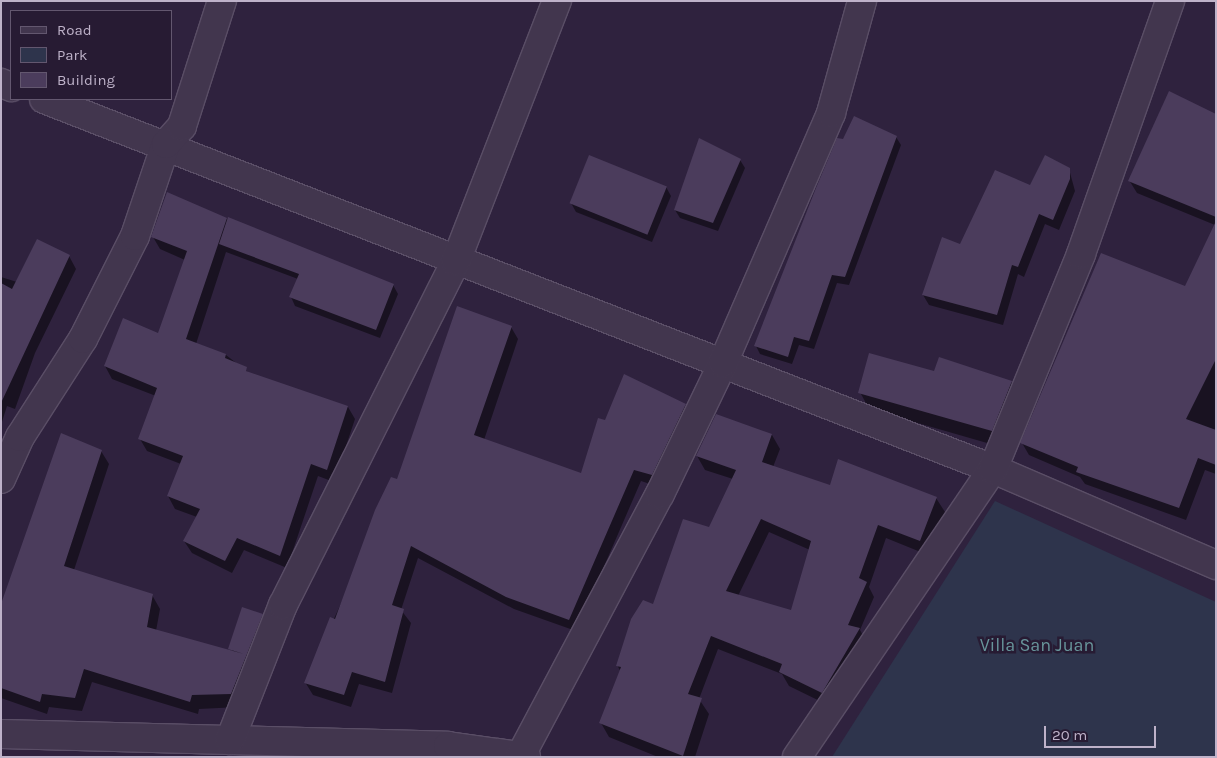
<!DOCTYPE html>
<style>
body{margin:0}
#map{position:relative;width:1217px;height:758px;overflow:hidden;background:#2f223e;font-family:Karla,sans-serif}
div>[style]{position:absolute}
.green>*{inset:0;background:#2e344c}
.shadow>*{inset:0;background:#0007}
.building>*{inset:0;background:#4b3c5c;transform-origin:0 0}
.roads{filter:drop-shadow(1px 0 #5a4e66) drop-shadow(-1px 0 #5a4e66) drop-shadow(0 1px #5a4e66) drop-shadow(0 -1px #5a4e66)}
.minor>*{height:28px;margin:-14px;padding:0 14px;transform-origin:14px;border-radius:14px;background:#42364e}
span{translate:-50% -50%;white-space:nowrap;text-align:center;line-height:1.15;-webkit-text-stroke:5px #271b33;paint-order:stroke}
.park-label{font-size:18px;color:#68959b}
.frame{position:absolute;inset:0;border:2px solid #beb2c9;pointer-events:none}
.legend{position:absolute;left:10px;top:10px;width:162px;height:90px;box-sizing:border-box;background:#271b33;border:1px solid #63576f;margin:0;padding:6px 9px;list-style:none;font-size:15px;color:#beb2c9}
.legend li{display:flex;align-items:center;gap:10px;height:25px}
.legend b{width:25px;border:1px solid #63576f}
.scale{position:absolute;left:1044px;top:726px;width:112px;height:22px;box-sizing:border-box;border:2px solid #beb2c9;border-top:0;padding-left:6px;font-size:15px;line-height:18px;white-space:nowrap;color:#beb2c9;-webkit-text-stroke:4px #271b33;paint-order:stroke}
</style>
<div id="map">
<div class="green">
<div style="clip-path:polygon(995px 501px,1216px 602px,1216px 757px,832px 757px)"></div>
</div>
<div class="shadow">
<div style="clip-path:polygon(1216px 131px,1216px 474px,1205px 470px,1186px 520px,1085px 484px,1080px 477px,1029px 455px,1022px 443px,1186px 287px,1215px 225px,1137px 193px,1129px 180px)"></div>
<div style="clip-path:polygon(896px 137px,901px 145px,849px 285px,837px 283px,814px 349px,799px 345px,792px 364px,760px 354px,756px 346px,844px 141px)"></div>
<div style="clip-path:polygon(590px 157px,666px 187px,671px 196px,652px 242px,576px 212px,571px 203px)"></div>
<div style="clip-path:polygon(740px 160px,745px 168px,718px 231px,680px 218px,675px 210px)"></div>
<div style="clip-path:polygon(1069px 169px,1075px 191px,1059px 230px,1045px 224px,1024px 277px,1018px 274px,1003px 325px,929px 305px,923px 295px,961px 245px,1031px 187px)"></div>
<div style="clip-path:polygon(226px 218px,393px 285px,398px 294px,380px 338px,295px 306px,291px 297px,298px 279px,226px 252px,196px 344px,226px 355px,249px 373px,348px 407px,355px 419px,334px 482px,318px 476px,287px 568px,244px 550px,232px 573px,192px 553px,184px 541px,197px 517px,175px 509px,168px 496px,181px 464px,147px 451px,140px 439px,156px 396px,112px 379px,105px 366px,159px 334px,185px 260px,160px 249px,153px 237px)"></div>
<div style="clip-path:polygon(69px 256px,76px 269px,35px 353px,15px 409px,7px 406px,1px 425px,1px 277px,17px 282px)"></div>
<div style="clip-path:polygon(511px 327px,518px 339px,484px 440px,581px 475px,605px 421px,685px 405px,692px 417px,659px 487px,641px 481px,576px 631px,514px 609px,418px 558px,401px 610px,411px 623px,392px 693px,359px 684px,351px 707px,313px 695px,305px 682px,397px 481px)"></div>
<div style="clip-path:polygon(935px 373px,1011px 382px,1021px 398px,1001px 447px,869px 409px,860px 392px)"></div>
<div style="clip-path:polygon(evenodd,716px 416px,772px 435px,780px 449px,773px 467px,831px 487px,936px 498px,945px 512px,928px 555px,886px 538px,869px 587px,874px 597px,860px 630px,867px 643px,830px 706px,789px 686px,782px 674px,718px 649px,699px 699px,709px 714px,695px 757px,658px 757px,609px 737px,601px 723px,621px 672px,617px 665px,653px 605px,710px 528px,733px 479px,705px 470px,697px 456px,716px 416px,769px 532px,810px 550px,792px 611px,738px 596px,769px 532px)"></div>
<div style="clip-path:polygon(101px 451px,109px 464px,74px 570px,152px 595px,160px 609px,156px 631px,231px 652px,262px 615px,269px 629px,239px 707px,199px 709px,198px 714px,92px 682px,82px 711px,49px 707px,47px 714px,1px 698px,1px 611px)"></div>
</div>
<div class="building">
<div style="clip-path:polygon(1169px 91px,1216px 114px,1216px 217px,1128px 181px)"></div>
<div style="clip-path:polygon(854px 116px,897px 136px,845px 277px,832px 275px,809px 341px,794px 337px,788px 357px,754px 346px,816px 188px,837px 138px,843px 139px)"></div>
<div style="clip-path:polygon(699px 138px,741px 159px,713px 223px,674px 210px)"></div>
<div style="left:589px;top:155px;width:84px;height:52px;rotate:22deg"></div>
<div style="clip-path:polygon(1045px 155px,1070px 168px,1070px 179px,1053px 220px,1039px 214px,1018px 267px,1012px 265px,997px 315px,922px 295px,942px 237px,960px 244px,995px 170px,1030px 185px)"></div>
<div style="clip-path:polygon(167px 192px,227px 218px,186px 339px,226px 354px,225px 358px,247px 367px,246px 371px,348px 406px,327px 470px,311px 464px,280px 556px,237px 538px,225px 561px,183px 541px,200px 509px,167px 496px,183px 456px,138px 439px,157px 388px,104px 366px,123px 318px,158px 333px,187px 251px,151px 237px)"></div>
<div style="clip-path:polygon(228px 217px,394px 284px,376px 330px,289px 297px,299px 274px,219px 244px)"></div>
<div style="clip-path:polygon(1216px 221px,1216px 359px,1186px 419px,1216px 430px,1216px 465px,1198px 458px,1179px 508px,1076px 472px,1078px 467px,1020px 443px,1101px 253px,1185px 286px)"></div>
<div style="clip-path:polygon(37px 239px,70px 255px,1px 403px,1px 283px,12px 289px)"></div>
<div style="clip-path:polygon(457px 306px,512px 326px,474px 435px,581px 473px,598px 418px,605px 420px,624px 374px,686px 404px,652px 475px,634px 470px,569px 620px,506px 597px,411px 546px,392px 605px,404px 609px,385px 682px,352px 672px,344px 695px,304px 683px,330px 617px,335px 619px,375px 510px,391px 477px,397px 479px)"></div>
<div style="clip-path:polygon(869px 353px,934px 371px,939px 357px,1012px 381px,992px 431px,858px 393px)"></div>
<div style="clip-path:polygon(evenodd,716px 414px,772px 434px,762px 462px,830px 485px,838px 459px,937px 497px,920px 541px,878px 525px,859px 578px,867px 582px,848px 625px,860px 628px,822px 693px,779px 672px,782px 664px,711px 636px,688px 694px,702px 698px,683px 756px,599px 723px,621px 667px,616px 666px,631px 619px,643px 600px,653px 604px,683px 519px,709px 527px,736px 470px,696px 456px,716px 414px,761px 519px,811px 541px,791px 610px,726px 591px,761px 519px)"></div>
<div style="clip-path:polygon(61px 433px,102px 450px,64px 566px,153px 594px,147px 627px,244px 654px,228px 649px,242px 607px,263px 614px,231px 694px,192px 695px,190px 702px,84px 669px,75px 698px,42px 694px,40px 702px,1px 688px,1px 604px)"></div>
</div>
<div class="roads">
<div class="minor">
<div style="left:1px;top:83px;width:11px;rotate:22deg"></div>
<div style="left:44px;top:99px;width:1019px;rotate:21.3deg"></div>
<div style="left:993px;top:469px;width:243px;rotate:23.3deg"></div>
<div style="left:1px;top:479px;width:46px;rotate:-65.7deg"></div>
<div style="left:20px;top:437px;width:117px;rotate:-57.3deg"></div>
<div style="left:83px;top:339px;width:115px;rotate:-63.2deg"></div>
<div style="left:135px;top:236px;width:97px;rotate:-71.4deg"></div>
<div style="left:166px;top:144px;width:24px;rotate:-48deg"></div>
<div style="left:182px;top:126px;width:131px;rotate:-72.3deg"></div>
<div style="left:1px;top:734px;width:447px;rotate:1.5deg"></div>
<div style="left:448px;top:746px;width:79px;rotate:8deg"></div>
<div style="left:230px;top:740px;width:145px;rotate:-68.6deg"></div>
<div style="left:283px;top:605px;width:385px;rotate:-63.3deg"></div>
<div style="left:456px;top:261px;width:279px;rotate:-68.8deg"></div>
<div style="left:521px;top:755px;width:296px;rotate:-62deg"></div>
<div style="left:660px;top:494px;width:145px;rotate:-64.3deg"></div>
<div style="left:723px;top:363px;width:272px;rotate:-66.6deg"></div>
<div style="left:831px;top:113px;width:116px;rotate:-74.5deg"></div>
<div style="left:797px;top:757px;width:348px;rotate:-55.8deg"></div>
<div style="left:993px;top:469px;width:232px;rotate:-67.7deg"></div>
<div style="left:1081px;top:254px;width:268px;rotate:-70.6deg"></div>
</div>
</div>
<div class="park-label">
<span style="left:1037px;top:645px">Villa San Juan</span>
</div>
<div class="frame"></div>
<ul class="legend">
<li><b style="height:6px;background:#42364e"></b>Road</li>
<li><b style="height:14px;background:#2e344c"></b>Park</li>
<li><b style="height:14px;background:#4b3c5c"></b>Building</li>
</ul>
<div class="scale">20 m</div>
</div>
